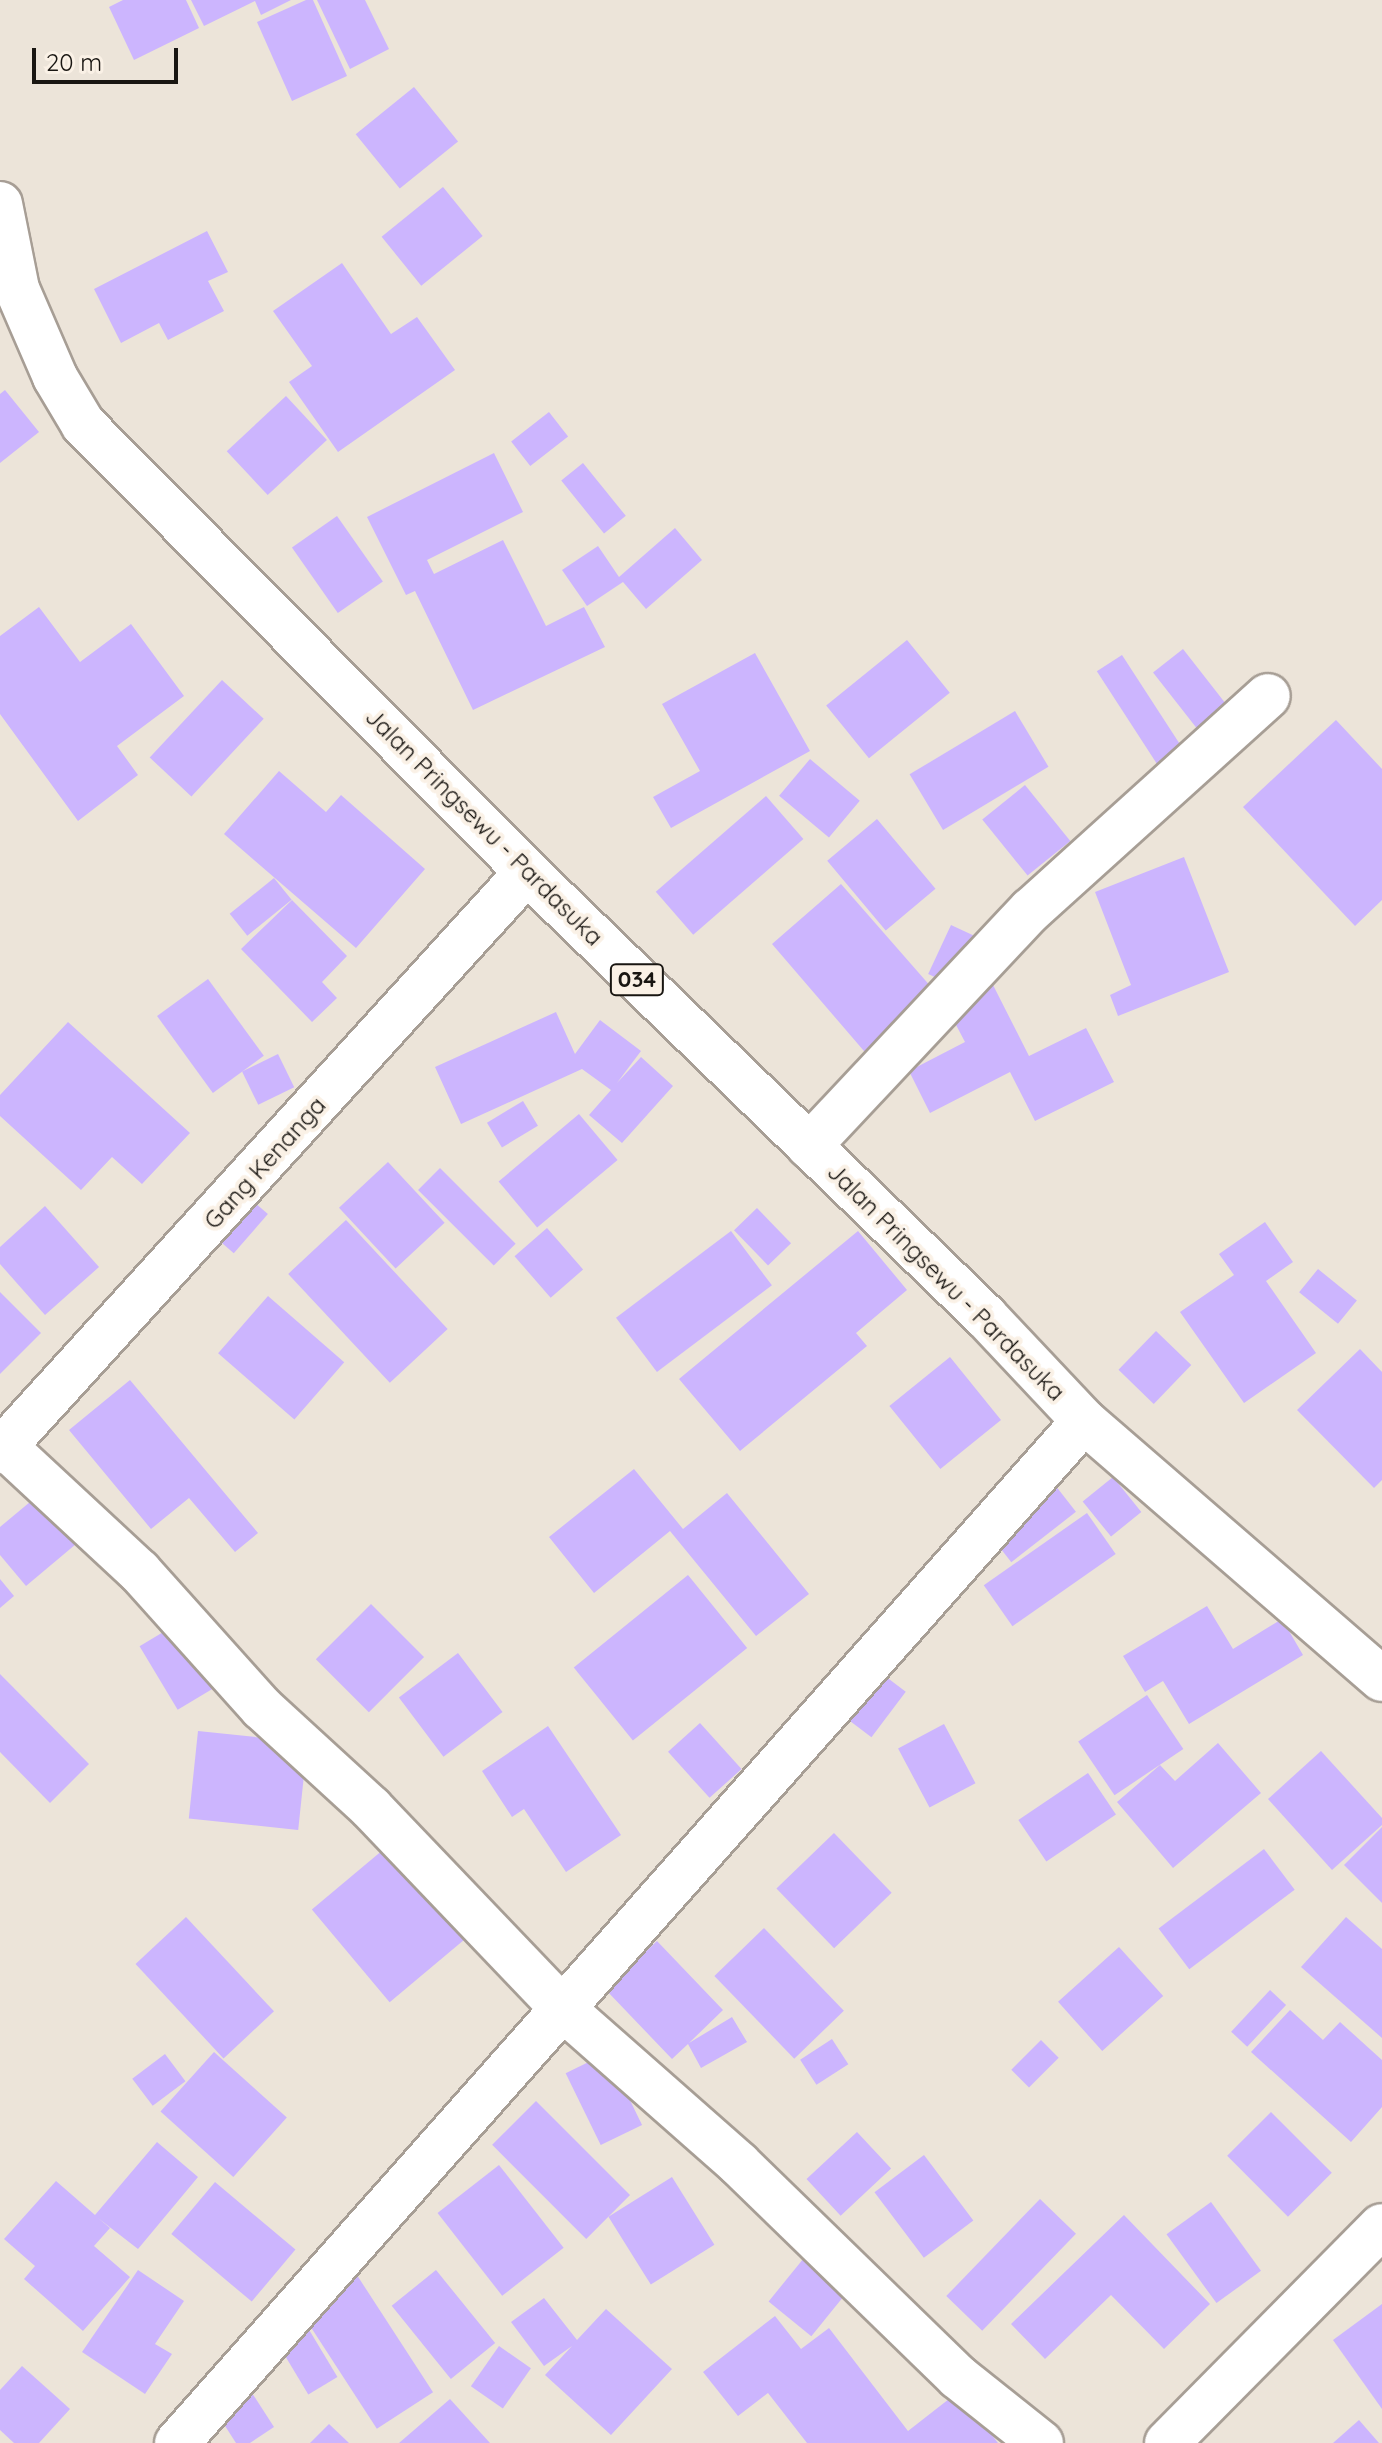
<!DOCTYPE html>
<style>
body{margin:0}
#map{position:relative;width:1382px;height:2443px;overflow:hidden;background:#ece4d9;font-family:Quicksand,sans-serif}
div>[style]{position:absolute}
.building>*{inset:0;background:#ccb5fe;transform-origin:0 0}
.roads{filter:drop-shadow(2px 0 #a79e95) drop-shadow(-2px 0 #a79e95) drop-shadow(0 2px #a79e95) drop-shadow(0 -2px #a79e95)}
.street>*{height:44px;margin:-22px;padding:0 22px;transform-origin:22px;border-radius:22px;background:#fff}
.primary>*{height:44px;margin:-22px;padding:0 22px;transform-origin:22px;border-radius:22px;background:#fff}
span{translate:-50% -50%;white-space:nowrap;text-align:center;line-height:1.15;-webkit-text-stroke:8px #faf1e6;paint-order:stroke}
.shield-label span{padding:2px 6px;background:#faf1e6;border:2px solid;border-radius:6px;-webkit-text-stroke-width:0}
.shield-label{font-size:22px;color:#191612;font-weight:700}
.street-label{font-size:24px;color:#191612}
.scale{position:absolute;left:32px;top:48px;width:146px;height:36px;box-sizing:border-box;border:4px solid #191612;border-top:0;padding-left:10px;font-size:24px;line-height:28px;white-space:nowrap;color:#191612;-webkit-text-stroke:6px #faf1e6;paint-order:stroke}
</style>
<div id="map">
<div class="building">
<div style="clip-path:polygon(123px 0,186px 0,199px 28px,134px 60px,109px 7px)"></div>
<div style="clip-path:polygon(191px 0,291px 0,261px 15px,255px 1px,204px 26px)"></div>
<div style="clip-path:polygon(306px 0,313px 0,347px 76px,292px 101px,257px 22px)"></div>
<div style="clip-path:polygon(317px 0,365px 0,389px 49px,350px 69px)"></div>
<div style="left:414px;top:87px;width:70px;height:75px;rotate:51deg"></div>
<div style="left:443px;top:187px;width:63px;height:79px;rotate:51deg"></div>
<div style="clip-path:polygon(207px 231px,228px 272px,208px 281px,224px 311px,168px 340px,159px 323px,121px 343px,94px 289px)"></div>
<div style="clip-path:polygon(342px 263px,391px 334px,417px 317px,455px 370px,338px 452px,289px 382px,312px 366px,273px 311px)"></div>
<div style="clip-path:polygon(5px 390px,39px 432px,0 463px,0 394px)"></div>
<div style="left:286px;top:396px;width:60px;height:81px;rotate:47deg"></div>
<div style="left:549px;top:412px;width:31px;height:48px;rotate:52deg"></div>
<div style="clip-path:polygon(494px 453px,523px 512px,427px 560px,434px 574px,503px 540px,546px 626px,584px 607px,605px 647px,473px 710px,415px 591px,406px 595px,367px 517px)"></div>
<div style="left:583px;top:463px;width:68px;height:28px;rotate:51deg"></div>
<div style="left:337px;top:516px;width:80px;height:55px;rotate:55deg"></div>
<div style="clip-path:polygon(675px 528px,702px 560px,646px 609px,623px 582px,587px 606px,562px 570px,598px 546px,619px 577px)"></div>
<div style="clip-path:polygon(39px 607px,80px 662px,131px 624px,184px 696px,117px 746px,138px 775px,78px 821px,0 714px,0 636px)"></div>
<div style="left:907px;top:640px;width:68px;height:104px;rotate:51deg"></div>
<div style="left:1183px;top:649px;width:78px;height:38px;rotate:52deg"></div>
<div style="clip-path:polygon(755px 653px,810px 751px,671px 828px,653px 797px,700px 771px,662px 704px)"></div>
<div style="left:1122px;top:655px;width:118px;height:30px;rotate:57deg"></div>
<div style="left:222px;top:680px;width:57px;height:106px;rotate:43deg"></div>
<div style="left:1015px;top:711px;width:65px;height:123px;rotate:59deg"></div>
<div style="clip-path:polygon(1336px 720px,1382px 769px,1382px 900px,1355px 926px,1243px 807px)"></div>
<div style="left:810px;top:759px;width:65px;height:48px;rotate:40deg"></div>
<div style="clip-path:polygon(279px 771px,326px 812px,341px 795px,425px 869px,356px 948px,224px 834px)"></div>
<div style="left:1025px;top:785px;width:72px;height:55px;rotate:51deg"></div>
<div style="left:766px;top:796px;width:57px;height:146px;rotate:49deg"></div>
<div style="left:877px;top:819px;width:91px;height:65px;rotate:50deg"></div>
<div style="clip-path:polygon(1184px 857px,1229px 972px,1118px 1016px,1110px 995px,1131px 985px,1095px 892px)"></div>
<div style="left:274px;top:878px;width:28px;height:57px;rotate:51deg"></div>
<div style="clip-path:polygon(841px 884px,946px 1004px,991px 981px,1029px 1056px,1086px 1028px,1114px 1082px,1035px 1121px,1010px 1072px,930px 1113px,909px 1071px,965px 1042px,945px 1004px,876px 1065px,772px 944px)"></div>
<div style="clip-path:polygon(292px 900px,347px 956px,322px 982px,337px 998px,312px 1022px,241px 949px)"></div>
<div style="left:951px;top:925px;width:38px;height:54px;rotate:25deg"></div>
<div style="left:208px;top:979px;width:95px;height:63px;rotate:54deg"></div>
<div style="clip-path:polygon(556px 1012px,575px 1054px,600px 1020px,641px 1051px,617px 1083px,641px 1057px,673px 1086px,622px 1143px,589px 1115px,611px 1090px,582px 1069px,461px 1124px,435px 1067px)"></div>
<div style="clip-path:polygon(68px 1022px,190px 1133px,142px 1184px,112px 1157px,81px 1190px,0 1116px,0 1095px)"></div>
<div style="left:278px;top:1054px;width:37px;height:40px;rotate:64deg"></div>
<div style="left:523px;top:1101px;width:29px;height:42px;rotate:59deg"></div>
<div style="left:579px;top:1114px;width:60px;height:105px;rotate:50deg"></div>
<div style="left:388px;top:1162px;width:83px;height:67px;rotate:47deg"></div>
<div style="left:440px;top:1168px;width:107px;height:31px;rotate:45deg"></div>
<div style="left:246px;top:1195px;width:29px;height:52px;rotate:41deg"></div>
<div style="clip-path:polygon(45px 1206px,99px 1267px,45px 1315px,0 1264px,0 1247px)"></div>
<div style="left:757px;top:1208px;width:49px;height:32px;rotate:46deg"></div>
<div style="left:346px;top:1220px;width:149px;height:79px;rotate:47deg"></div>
<div style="clip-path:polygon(1265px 1222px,1293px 1262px,1266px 1281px,1316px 1353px,1244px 1403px,1180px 1312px,1234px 1275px,1219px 1254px)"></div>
<div style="left:547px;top:1228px;width:55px;height:43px;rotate:49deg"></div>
<div style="left:731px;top:1231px;width:68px;height:144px;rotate:53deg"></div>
<div style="clip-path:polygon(858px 1231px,907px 1290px,856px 1333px,867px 1346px,740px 1451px,679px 1379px)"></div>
<div style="left:1318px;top:1269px;width:50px;height:30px;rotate:39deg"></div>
<div style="clip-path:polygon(0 1292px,41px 1333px,0 1374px)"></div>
<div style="left:268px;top:1296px;width:101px;height:76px;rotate:41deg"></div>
<div style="left:1156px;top:1331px;width:49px;height:54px;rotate:44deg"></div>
<div style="clip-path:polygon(1360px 1349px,1382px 1372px,1382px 1480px,1374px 1488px,1297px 1410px)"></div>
<div style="left:950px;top:1357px;width:81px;height:78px;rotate:51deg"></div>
<div style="clip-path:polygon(130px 1380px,258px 1533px,235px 1552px,189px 1498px,151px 1529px,69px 1430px)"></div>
<div style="clip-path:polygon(634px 1469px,683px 1529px,727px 1493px,809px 1594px,756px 1636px,670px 1531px,594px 1593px,549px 1537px)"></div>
<div style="left:1113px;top:1477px;width:45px;height:39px;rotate:51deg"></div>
<div style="left:1055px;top:1485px;width:34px;height:82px;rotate:52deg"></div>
<div style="clip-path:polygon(42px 1492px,82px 1539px,26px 1586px,0 1555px,0 1527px)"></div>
<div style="left:1087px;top:1513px;width:50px;height:126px;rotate:55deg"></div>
<div style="left:688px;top:1575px;width:94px;height:147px;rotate:51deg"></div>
<div style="clip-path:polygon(0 1579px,14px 1596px,0 1608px)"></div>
<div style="left:371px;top:1604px;width:75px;height:78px;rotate:45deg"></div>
<div style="clip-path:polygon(1207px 1606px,1233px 1649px,1282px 1619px,1303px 1655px,1189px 1724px,1163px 1681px,1145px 1692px,1123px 1656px)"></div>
<div style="left:185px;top:1619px;width:74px;height:53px;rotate:59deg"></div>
<div style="left:458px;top:1653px;width:74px;height:74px;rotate:53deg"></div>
<div style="left:881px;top:1673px;width:31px;height:57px;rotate:37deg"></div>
<div style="clip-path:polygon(0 1674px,89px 1764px,50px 1803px,0 1752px)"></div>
<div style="left:1147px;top:1695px;width:65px;height:83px;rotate:56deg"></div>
<div style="left:700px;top:1723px;width:62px;height:43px;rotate:48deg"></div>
<div style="left:944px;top:1724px;width:67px;height:52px;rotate:62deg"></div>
<div style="clip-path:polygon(548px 1726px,621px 1835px,566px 1872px,524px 1809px,512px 1817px,482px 1771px)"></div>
<div style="left:198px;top:1731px;width:110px;height:88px;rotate:6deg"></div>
<div style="clip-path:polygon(1218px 1743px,1261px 1793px,1173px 1868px,1117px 1802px,1160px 1765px,1175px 1781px)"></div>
<div style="clip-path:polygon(1321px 1751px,1382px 1818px,1382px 1825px,1332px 1870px,1268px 1799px)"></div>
<div style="left:1088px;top:1773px;width:50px;height:84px;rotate:56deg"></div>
<div style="clip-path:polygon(1382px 1827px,1382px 1903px,1344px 1865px)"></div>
<div style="left:834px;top:1833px;width:83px;height:80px;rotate:46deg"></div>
<div style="left:390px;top:1844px;width:121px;height:102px;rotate:50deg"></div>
<div style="left:1264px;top:1849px;width:51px;height:132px;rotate:53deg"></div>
<div style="left:186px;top:1917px;width:129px;height:69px;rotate:47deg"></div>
<div style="clip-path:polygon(1346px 1917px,1382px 1949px,1382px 2038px,1301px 1967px)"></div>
<div style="left:764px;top:1928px;width:115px;height:69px;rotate:46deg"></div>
<div style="clip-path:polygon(657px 1941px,723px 2010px,689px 2043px,732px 2017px,747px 2042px,701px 2068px,688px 2044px,672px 2059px,606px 1990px)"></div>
<div style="left:1119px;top:1947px;width:66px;height:82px;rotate:48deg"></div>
<div style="left:1270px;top:1990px;width:22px;height:57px;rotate:43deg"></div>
<div style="clip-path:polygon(1290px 2010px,1323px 2040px,1340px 2022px,1382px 2060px,1382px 2107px,1351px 2142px,1251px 2052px)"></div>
<div style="left:832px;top:2039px;width:30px;height:38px;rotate:57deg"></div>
<div style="left:1041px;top:2040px;width:25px;height:42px;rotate:45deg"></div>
<div style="left:214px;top:2052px;width:98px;height:80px;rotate:42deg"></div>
<div style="left:607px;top:2053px;width:80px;height:46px;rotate:64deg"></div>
<div style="left:165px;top:2054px;width:34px;height:41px;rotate:53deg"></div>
<div style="left:536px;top:2101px;width:133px;height:62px;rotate:45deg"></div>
<div style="left:1271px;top:2112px;width:86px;height:62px;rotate:45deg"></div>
<div style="left:857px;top:2132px;width:50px;height:69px;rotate:47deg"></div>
<div style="clip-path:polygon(157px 2142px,198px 2177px,138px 2249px,98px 2218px,110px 2228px,94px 2246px,130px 2277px,83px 2331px,24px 2279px,35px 2266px,4px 2239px,56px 2181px,95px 2215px)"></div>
<div style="left:924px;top:2155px;width:82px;height:62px;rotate:53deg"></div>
<div style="left:499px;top:2165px;width:105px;height:78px;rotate:52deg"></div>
<div style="left:672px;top:2177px;width:80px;height:75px;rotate:58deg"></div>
<div style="left:215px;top:2182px;width:105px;height:68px;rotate:40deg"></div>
<div style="left:1040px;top:2199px;width:50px;height:135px;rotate:44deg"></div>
<div style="left:1211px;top:2202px;width:85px;height:55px;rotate:54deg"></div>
<div style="clip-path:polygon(1124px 2215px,1210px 2304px,1164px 2349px,1111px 2295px,1045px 2359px,1011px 2324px)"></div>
<div style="left:812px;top:2248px;width:55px;height:69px;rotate:39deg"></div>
<div style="left:353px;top:2269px;width:147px;height:67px;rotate:57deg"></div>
<div style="clip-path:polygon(138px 2270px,184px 2301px,155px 2344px,172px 2354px,145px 2394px,82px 2352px)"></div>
<div style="left:436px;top:2270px;width:94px;height:57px;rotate:51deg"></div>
<div style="clip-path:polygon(544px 2298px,577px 2340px,606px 2309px,672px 2369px,611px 2435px,545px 2375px,572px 2346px,544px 2366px,511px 2322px)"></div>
<div style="clip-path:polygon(1382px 2304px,1382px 2409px,1333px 2340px)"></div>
<div style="clip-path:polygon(775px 2316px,801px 2349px,829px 2328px,908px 2431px,958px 2392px,998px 2443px,807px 2443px,768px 2393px,738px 2416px,703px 2372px)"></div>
<div style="left:305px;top:2323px;width:63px;height:34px;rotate:59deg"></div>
<div style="left:499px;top:2346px;width:39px;height:49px;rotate:35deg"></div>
<div style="clip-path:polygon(22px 2366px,70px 2409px,39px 2443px,14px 2443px,0 2430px,0 2390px)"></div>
<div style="clip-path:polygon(243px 2379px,274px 2427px,250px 2443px,236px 2443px,209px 2401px)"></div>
<div style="clip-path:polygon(450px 2399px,490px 2443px,399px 2443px)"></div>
<div style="clip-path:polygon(1359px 2420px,1379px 2443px,1333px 2443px)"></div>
<div style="clip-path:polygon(329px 2424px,349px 2443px,310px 2443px)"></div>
</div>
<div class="roads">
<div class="street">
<div style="left:809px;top:1146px;width:324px;rotate:-46.8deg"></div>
<div style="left:1031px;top:910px;width:319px;rotate:-42.1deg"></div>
<div style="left:0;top:1442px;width:190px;rotate:42.9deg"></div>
<div style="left:139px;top:1571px;width:184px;rotate:48.1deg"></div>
<div style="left:262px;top:1708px;width:148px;rotate:42.5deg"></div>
<div style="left:371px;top:1808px;width:275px;rotate:46.3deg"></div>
<div style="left:561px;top:2007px;width:237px;rotate:41.4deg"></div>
<div style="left:739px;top:2164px;width:305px;rotate:44.2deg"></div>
<div style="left:958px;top:2377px;width:106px;rotate:38.5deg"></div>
<div style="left:0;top:1451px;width:783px;rotate:-47.69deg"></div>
<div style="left:177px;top:2443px;width:1366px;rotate:-48.41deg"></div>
<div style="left:1167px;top:2443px;width:305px;rotate:-45.3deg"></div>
</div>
<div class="primary">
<div style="left:0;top:204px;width:87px;rotate:78.7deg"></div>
<div style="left:17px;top:289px;width:96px;rotate:66.6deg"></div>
<div style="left:55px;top:377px;width:55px;rotate:59.2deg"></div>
<div style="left:83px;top:424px;width:631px;rotate:45.26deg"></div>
<div style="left:527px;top:872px;width:639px;rotate:44.11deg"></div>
<div style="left:986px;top:1317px;width:143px;rotate:46.7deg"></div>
<div style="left:1084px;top:1421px;width:394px;rotate:40.9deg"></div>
</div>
</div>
<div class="shield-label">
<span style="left:637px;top:980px">034</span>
</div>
<div class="street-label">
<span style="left:484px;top:827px;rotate:45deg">Jalan Pringsewu - Pardasuka</span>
<span style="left:265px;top:1163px;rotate:-48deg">Gang Kenanga</span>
<span style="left:946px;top:1282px;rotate:45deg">Jalan Pringsewu - Pardasuka</span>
</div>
<div class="scale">20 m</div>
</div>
